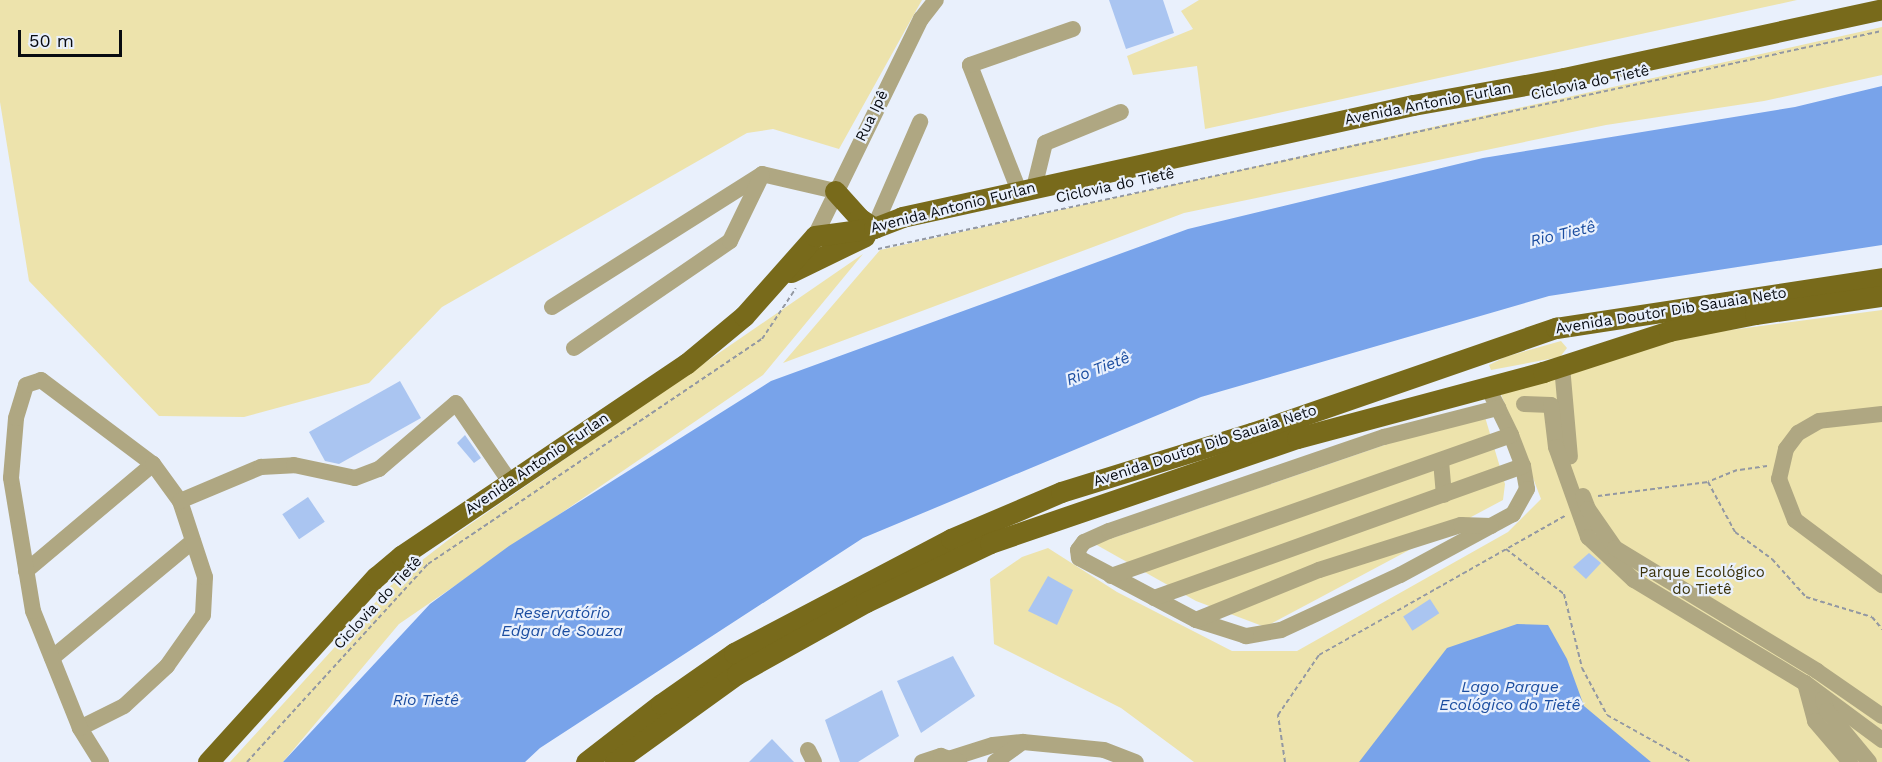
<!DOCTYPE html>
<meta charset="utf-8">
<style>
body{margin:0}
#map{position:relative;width:1882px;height:762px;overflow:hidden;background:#e9f0fc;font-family:"Work Sans",sans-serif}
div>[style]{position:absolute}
.green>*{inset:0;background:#ede3ac}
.water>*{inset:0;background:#78a3ea}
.building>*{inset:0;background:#aac5f1;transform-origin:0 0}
.path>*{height:2px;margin-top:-1px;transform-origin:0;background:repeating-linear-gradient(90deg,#9398a2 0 4.5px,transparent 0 7.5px)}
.minor>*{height:16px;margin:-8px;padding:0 8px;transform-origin:8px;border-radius:8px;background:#afa782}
.major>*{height:21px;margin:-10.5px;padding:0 10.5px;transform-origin:10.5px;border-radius:10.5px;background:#786a1b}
span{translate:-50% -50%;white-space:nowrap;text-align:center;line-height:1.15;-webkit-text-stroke:4.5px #e9f0fc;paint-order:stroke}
.street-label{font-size:15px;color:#080b11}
.park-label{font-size:15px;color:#393109}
.water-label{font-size:16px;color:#1b4da0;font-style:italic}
.scale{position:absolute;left:18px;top:30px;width:104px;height:27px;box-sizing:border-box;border:3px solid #080b11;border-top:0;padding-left:8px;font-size:18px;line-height:21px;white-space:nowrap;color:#080b11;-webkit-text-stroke:4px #e9f0fc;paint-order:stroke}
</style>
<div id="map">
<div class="green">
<div style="clip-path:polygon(0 0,922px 0,839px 149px,773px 129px,747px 133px,442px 307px,369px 383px,244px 417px,159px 416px,29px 281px,0 102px)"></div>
<div style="clip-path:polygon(1199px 0,1797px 0,1205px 129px,1197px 66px,1133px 75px,1127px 56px,1193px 29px,1181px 11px)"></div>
<div style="clip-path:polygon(1882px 27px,1882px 75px,1764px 101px,1606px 125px,1184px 213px,783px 363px,880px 250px)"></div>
<div style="clip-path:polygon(863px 254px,763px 375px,399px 624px,283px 762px,230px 762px,395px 581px,456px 534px)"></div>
<div style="clip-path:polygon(1882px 310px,1882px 762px,1194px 762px,1121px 708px,994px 644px,990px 579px,1022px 557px,1048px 548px,1117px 592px,1232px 651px,1297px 651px,1508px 532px,1541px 499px,1499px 389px,1670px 338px)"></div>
<div style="clip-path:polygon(1561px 341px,1567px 348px,1560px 357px,1491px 370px,1489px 365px,1505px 357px)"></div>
<div style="clip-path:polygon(1485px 417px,1505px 484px,1503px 500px,1265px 627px,1196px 601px,1095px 544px,1411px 436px)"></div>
</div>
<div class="water">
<div style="clip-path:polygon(1882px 86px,1882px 245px,1549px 296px,1201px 397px,863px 538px,540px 748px,525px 762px,283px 762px,430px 604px,509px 546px,771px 381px,1188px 229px,1483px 158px,1795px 107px)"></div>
<div style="clip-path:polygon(1517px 624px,1548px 625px,1567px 659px,1584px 706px,1651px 762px,1359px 762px,1447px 648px)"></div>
</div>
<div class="building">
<div style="clip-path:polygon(1109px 0,1163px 0,1174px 33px,1126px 49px)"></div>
<div style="clip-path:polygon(400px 381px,421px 418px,339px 464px,325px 461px,309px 432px)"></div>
<div style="clip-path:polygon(465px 435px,481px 458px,474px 463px,457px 443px)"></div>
<div style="left:308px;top:497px;width:30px;height:31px;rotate:56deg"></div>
<div style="clip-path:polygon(1589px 553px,1601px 563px,1586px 579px,1573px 567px)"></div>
<div style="clip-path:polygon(1048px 576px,1073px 590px,1057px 625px,1028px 611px)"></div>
<div style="left:1430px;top:599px;width:17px;height:32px;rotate:57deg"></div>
<div style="clip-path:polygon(953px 656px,975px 696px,921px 733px,897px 681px)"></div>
<div style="clip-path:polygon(882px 690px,899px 736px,858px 762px,840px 762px,825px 720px)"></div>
<div style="clip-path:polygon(772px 739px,794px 762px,749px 762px)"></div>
</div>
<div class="path">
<div style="left:878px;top:249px;width:1027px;rotate:-12.25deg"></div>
<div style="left:1767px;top:466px;width:30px;rotate:172deg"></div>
<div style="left:1737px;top:470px;width:31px;rotate:158deg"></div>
<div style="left:1708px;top:482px;width:57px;rotate:61.6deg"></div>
<div style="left:1735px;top:532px;width:46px;rotate:36.1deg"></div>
<div style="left:1772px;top:559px;width:51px;rotate:48.2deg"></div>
<div style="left:1806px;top:597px;width:69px;rotate:16.9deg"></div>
<div style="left:1872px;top:617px;width:16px;rotate:50deg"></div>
<div style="left:1598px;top:496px;width:111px;rotate:-7.3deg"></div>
<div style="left:1506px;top:549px;width:73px;rotate:37.8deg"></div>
<div style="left:1564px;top:594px;width:76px;rotate:76.3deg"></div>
<div style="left:1582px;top:668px;width:53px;rotate:62deg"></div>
<div style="left:1607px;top:715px;width:96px;rotate:29.2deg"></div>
<div style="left:247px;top:762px;width:268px;rotate:-47.6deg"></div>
<div style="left:428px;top:564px;width:403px;rotate:-34deg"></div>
<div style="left:762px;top:339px;width:61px;rotate:-56.3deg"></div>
<div style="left:1285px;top:762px;width:48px;rotate:-98.5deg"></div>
<div style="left:1278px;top:715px;width:73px;rotate:-55.7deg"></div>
<div style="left:1319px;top:655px;width:283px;rotate:-29.5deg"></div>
</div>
<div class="minor">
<div style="left:1034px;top:188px;width:46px;rotate:-76.3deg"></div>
<div style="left:1045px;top:143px;width:82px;rotate:-22.2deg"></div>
<div style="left:1019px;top:191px;width:135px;rotate:-111.3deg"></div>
<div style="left:970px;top:65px;width:109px;rotate:-19.3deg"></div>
<div style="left:874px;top:228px;width:116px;rotate:-66.5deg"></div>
<div style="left:815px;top:236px;width:242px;rotate:-64deg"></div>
<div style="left:921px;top:19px;width:24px;rotate:-52deg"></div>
<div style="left:552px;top:307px;width:249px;rotate:-32.3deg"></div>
<div style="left:762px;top:174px;width:75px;rotate:13.1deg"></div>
<div style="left:574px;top:348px;width:189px;rotate:-34.4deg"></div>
<div style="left:730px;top:241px;width:73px;rotate:-64.1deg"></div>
<div style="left:1562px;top:366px;width:91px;rotate:85deg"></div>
<div style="left:1487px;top:386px;width:25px;rotate:63deg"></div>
<div style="left:1498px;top:408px;width:30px;rotate:64deg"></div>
<div style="left:1511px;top:435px;width:33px;rotate:69deg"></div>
<div style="left:1523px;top:466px;width:23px;rotate:80deg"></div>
<div style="left:1527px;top:489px;width:29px;rotate:119deg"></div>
<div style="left:1513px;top:514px;width:128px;rotate:151.6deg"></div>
<div style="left:1400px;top:575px;width:131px;rotate:155.2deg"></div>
<div style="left:1281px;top:630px;width:36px;rotate:170deg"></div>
<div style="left:1246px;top:636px;width:52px;rotate:-162.3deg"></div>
<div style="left:1196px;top:620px;width:132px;rotate:-152.1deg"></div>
<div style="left:1079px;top:558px;width:8px;rotate:-97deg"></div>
<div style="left:1078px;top:550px;width:10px;rotate:-53deg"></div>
<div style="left:1084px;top:542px;width:27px;rotate:-24deg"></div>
<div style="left:1109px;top:531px;width:291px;rotate:-18.9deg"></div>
<div style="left:1384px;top:437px;width:118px;rotate:-14.3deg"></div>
<div style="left:1524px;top:404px;width:27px;rotate:2deg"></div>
<div style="left:1551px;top:405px;width:42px;rotate:83.2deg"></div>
<div style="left:1556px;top:447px;width:96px;rotate:70.4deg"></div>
<div style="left:1588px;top:537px;width:63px;rotate:43.1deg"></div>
<div style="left:1634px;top:580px;width:200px;rotate:31.1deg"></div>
<div style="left:1805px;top:683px;width:96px;rotate:36.5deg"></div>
<div style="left:1882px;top:414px;width:63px;rotate:173.7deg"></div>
<div style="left:1819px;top:421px;width:24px;rotate:150deg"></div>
<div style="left:1798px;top:433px;width:20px;rotate:127deg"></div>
<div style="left:1786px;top:449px;width:31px;rotate:103deg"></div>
<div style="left:1779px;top:479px;width:44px;rotate:68.7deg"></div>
<div style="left:1795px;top:520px;width:109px;rotate:36.8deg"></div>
<div style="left:1441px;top:461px;width:34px;rotate:85deg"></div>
<div style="left:1583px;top:496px;width:14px;rotate:69deg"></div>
<div style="left:1588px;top:509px;width:47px;rotate:55.3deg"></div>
<div style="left:1615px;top:548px;width:237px;rotate:31.3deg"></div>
<div style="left:1817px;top:671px;width:79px;rotate:34.7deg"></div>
<div style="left:26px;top:571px;width:166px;rotate:-40.1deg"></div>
<div style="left:1111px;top:576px;width:424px;rotate:-19.4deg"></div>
<div style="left:1154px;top:598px;width:392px;rotate:-19.7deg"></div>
<div style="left:1196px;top:620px;width:133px;rotate:-22.1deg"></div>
<div style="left:1319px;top:570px;width:149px;rotate:-17.6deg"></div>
<div style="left:1461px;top:525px;width:30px;rotate:2deg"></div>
<div style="left:52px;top:658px;width:183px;rotate:-39.7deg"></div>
<div style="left:1805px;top:683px;width:39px;rotate:75deg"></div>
<div style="left:1815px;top:721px;width:54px;rotate:49.5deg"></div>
<div style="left:1823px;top:699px;width:13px;rotate:72deg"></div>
<div style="left:1827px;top:711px;width:66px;rotate:50.5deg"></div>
<div style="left:80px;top:728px;width:49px;rotate:-26.6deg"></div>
<div style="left:124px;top:706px;width:59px;rotate:-42.9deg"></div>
<div style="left:167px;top:666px;width:62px;rotate:-54.8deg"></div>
<div style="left:203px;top:615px;width:38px;rotate:-87deg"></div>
<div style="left:205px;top:577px;width:80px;rotate:-108.2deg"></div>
<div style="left:808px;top:750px;width:13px;rotate:63deg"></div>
<div style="left:952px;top:758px;width:43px;rotate:-17.6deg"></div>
<div style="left:993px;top:745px;width:30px;rotate:-6deg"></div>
<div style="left:1023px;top:742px;width:81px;rotate:5.6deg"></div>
<div style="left:1104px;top:750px;width:34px;rotate:21deg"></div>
<div style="left:101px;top:762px;width:40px;rotate:-122deg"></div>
<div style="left:80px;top:728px;width:126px;rotate:-111.9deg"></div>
<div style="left:33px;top:611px;width:135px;rotate:-99.4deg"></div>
<div style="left:11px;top:478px;width:60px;rotate:-85.2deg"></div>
<div style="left:16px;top:418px;width:34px;rotate:-73deg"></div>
<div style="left:26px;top:385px;width:16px;rotate:-18deg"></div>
<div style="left:41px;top:380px;width:140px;rotate:36.9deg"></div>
<div style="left:153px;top:464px;width:46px;rotate:53.9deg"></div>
<div style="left:180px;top:501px;width:88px;rotate:-22.8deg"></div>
<div style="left:261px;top:467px;width:33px;rotate:-3deg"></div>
<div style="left:294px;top:465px;width:62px;rotate:12deg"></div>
<div style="left:355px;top:478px;width:26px;rotate:-21deg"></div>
<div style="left:379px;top:469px;width:101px;rotate:-40.6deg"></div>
<div style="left:456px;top:403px;width:96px;rotate:55.6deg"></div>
<div style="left:922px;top:762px;width:20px;rotate:-18deg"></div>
<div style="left:941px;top:756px;width:19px;rotate:18deg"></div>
<div style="left:995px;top:762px;width:31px;rotate:-36deg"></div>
</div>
<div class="major">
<div style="left:835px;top:191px;width:36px;rotate:48deg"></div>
<div style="left:859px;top:218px;width:18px;rotate:34deg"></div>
<div style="left:791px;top:272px;width:82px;rotate:-25.9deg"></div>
<div style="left:208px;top:762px;width:250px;rotate:-47.8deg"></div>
<div style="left:376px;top:577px;width:33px;rotate:-40deg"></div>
<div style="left:401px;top:556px;width:344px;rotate:-34deg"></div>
<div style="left:686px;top:364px;width:75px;rotate:-39.6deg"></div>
<div style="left:744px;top:316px;width:107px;rotate:-48.4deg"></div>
<div style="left:815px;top:236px;width:60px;rotate:-7.7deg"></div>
<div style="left:874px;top:228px;width:30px;rotate:-21deg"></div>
<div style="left:902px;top:217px;width:523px;rotate:-12.36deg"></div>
<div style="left:1413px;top:105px;width:153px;rotate:-10.1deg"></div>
<div style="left:1564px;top:78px;width:325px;rotate:-12.2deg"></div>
<div style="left:586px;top:762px;width:95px;rotate:-37.7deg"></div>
<div style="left:661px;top:704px;width:89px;rotate:-34.9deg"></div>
<div style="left:734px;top:653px;width:245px;rotate:-27.7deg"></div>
<div style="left:951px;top:539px;width:120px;rotate:-23.1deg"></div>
<div style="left:1061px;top:492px;width:200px;rotate:-17.2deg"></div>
<div style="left:1252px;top:433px;width:322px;rotate:-19.1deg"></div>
<div style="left:1556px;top:328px;width:330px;rotate:-8.7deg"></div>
<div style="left:615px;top:762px;width:150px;rotate:-35.8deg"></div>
<div style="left:737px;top:674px;width:148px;rotate:-29.2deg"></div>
<div style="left:866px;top:602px;width:137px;rotate:-25.4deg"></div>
<div style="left:990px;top:543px;width:324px;rotate:-18.9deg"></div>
<div style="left:1297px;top:438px;width:255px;rotate:-15deg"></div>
<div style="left:1543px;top:372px;width:133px;rotate:-18deg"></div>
<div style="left:1669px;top:331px;width:88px;rotate:-11.2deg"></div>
<div style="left:1755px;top:314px;width:128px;rotate:-8.1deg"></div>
</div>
<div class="street-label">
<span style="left:1590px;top:83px;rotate:-12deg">Ciclovia do Tietê</span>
<span style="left:1428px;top:104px;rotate:-11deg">Avenida Antonio Furlan</span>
<span style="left:872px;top:116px;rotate:-64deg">Rua Ipê</span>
<span style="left:1115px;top:186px;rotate:-12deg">Ciclovia do Tietê</span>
<span style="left:953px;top:208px;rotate:-14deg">Avenida Antonio Furlan</span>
<span style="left:1671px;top:311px;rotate:-9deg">Avenida Doutor Dib Sauaia Neto</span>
<span style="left:1205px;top:446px;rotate:-18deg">Avenida Doutor Dib Sauaia Neto</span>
<span style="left:537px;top:464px;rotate:-34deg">Avenida Antonio Furlan</span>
<span style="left:378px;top:603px;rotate:-47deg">Ciclovia do Tietê</span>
</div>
<div class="park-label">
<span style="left:1702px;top:581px">Parque Ecológico<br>do Tietê</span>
</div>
<div class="water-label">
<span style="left:1563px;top:234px;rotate:-13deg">Rio Tietê</span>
<span style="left:1098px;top:369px;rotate:-21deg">Rio Tietê</span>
<span style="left:562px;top:622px">Reservatório<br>Edgar de Souza</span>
<span style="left:1510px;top:696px">Lago Parque<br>Ecológico do Tietê</span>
<span style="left:426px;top:700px">Rio Tietê</span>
</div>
<div class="scale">50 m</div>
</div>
